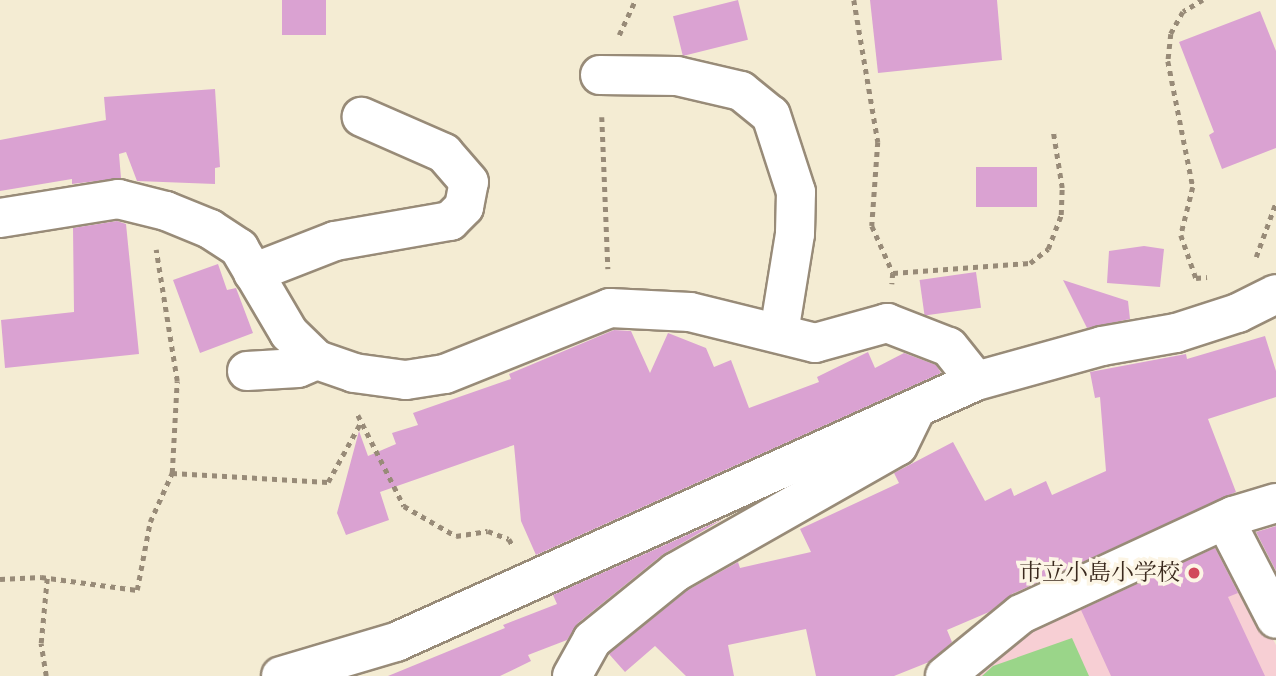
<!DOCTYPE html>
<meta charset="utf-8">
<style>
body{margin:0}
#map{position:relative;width:1276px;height:676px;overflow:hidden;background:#f4ecd3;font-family:"IM FELL Double Pica","Noto Serif JP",serif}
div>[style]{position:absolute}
.built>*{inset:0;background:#f7cfd4}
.green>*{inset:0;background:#9ad589}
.building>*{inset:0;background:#daa2d2;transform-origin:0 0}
.path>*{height:4.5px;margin-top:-2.25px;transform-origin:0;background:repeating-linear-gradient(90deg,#988b78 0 5px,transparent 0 10px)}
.roads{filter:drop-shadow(2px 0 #988b78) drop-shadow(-2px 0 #988b78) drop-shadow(0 2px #988b78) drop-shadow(0 -2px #988b78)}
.minor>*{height:38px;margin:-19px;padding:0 19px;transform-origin:19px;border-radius:19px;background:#fff}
.dots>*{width:19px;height:19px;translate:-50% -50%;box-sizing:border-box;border:4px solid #fcf5e5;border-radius:50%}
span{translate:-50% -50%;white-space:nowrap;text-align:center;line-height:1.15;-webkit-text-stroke:7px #fcf5e5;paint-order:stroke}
.poi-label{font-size:23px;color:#3b2a1e}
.right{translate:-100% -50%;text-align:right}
</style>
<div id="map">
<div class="built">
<div style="clip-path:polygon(1220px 536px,1276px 645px,1276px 676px,968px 676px,986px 656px)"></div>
</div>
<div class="green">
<div style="clip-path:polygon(1072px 638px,1089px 676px,982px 676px,993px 666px)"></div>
</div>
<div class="building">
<div style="left:282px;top:0;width:44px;height:35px"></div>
<div style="left:738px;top:0;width:41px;height:67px;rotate:76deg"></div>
<div style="clip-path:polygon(870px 0,997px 0,1002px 60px,878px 73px)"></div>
<div style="clip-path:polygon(1260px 11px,1276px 51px,1276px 148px,1222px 169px,1209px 135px,1214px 132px,1179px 42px)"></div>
<div style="clip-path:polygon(215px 89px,220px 167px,215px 168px,215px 184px,137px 181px,126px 152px,119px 154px,121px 178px,72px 184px,72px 179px,0 191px,0 140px,106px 120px,104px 97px)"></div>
<div style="left:976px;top:167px;width:61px;height:40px"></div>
<div style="clip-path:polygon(117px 221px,126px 224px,139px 354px,5px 368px,1px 320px,74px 312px,73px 228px)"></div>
<div style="clip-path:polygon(1144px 246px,1164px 249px,1160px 287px,1107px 283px,1109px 251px)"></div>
<div style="clip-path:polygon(218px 264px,227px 290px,236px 288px,253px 333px,200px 353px,173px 280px)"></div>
<div style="left:976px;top:272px;width:36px;height:57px;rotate:82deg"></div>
<div style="clip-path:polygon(1063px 280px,1128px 301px,1130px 319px,1087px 328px)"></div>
<div style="clip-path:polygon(614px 330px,631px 331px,650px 373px,668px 333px,706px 348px,714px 367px,731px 360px,749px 408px,819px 382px,817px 377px,868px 352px,875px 368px,904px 353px,936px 365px,941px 373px,536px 555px,521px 521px,514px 445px,380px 492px,389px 520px,346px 535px,337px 513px,359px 431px,368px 456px,396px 444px,392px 433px,418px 425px,413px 413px,511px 379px,509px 374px)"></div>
<div style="clip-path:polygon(1265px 336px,1276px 371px,1276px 397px,1208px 419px,1236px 492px,1012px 594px,989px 612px,947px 630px,952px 642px,929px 662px,894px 676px,816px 676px,806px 629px,728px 645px,734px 676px,686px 676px,655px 646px,625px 672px,609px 654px,688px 590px,738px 562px,740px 568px,811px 552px,800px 529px,899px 483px,894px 473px,953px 442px,985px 501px,1011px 488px,1014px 496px,1046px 481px,1052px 495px,1106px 471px,1100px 397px,1095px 398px,1090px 372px,1186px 354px,1187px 359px)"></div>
<div style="clip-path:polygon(723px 519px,662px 555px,578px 623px,567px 640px,528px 655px,531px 661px,500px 676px,388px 676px,505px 628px,503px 625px,557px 604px,553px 595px)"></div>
<div style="clip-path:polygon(1276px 526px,1276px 571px,1256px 532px)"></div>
<div style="clip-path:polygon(1215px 548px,1238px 593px,1228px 597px,1265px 676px,1111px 676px,1081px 610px)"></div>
</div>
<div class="path">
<div style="left:854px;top:0;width:144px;rotate:80.4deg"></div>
<div style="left:878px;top:142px;width:84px;rotate:94.1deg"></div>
<div style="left:872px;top:226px;width:51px;rotate:65.9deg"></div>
<div style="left:893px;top:273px;width:11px;rotate:95deg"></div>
<div style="left:1203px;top:0;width:23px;rotate:149deg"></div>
<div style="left:1183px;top:12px;width:25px;rotate:119deg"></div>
<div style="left:1171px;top:34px;width:27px;rotate:96deg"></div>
<div style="left:1168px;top:61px;width:128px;rotate:78.8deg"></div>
<div style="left:1193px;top:187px;width:49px;rotate:104deg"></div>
<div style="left:1181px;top:235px;width:46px;rotate:70.8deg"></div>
<div style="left:1196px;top:278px;width:11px;rotate:-5deg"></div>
<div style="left:619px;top:35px;width:38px;rotate:-65deg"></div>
<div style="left:602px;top:117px;width:152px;rotate:87.7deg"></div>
<div style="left:1256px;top:257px;width:59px;rotate:-70deg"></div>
<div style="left:893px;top:273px;width:137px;rotate:-4.2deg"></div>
<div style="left:1030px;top:263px;width:23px;rotate:-38deg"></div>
<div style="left:1048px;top:249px;width:36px;rotate:-69deg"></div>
<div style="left:1061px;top:215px;width:27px;rotate:-88deg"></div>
<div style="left:1062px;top:188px;width:58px;rotate:-99deg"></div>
<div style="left:358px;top:415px;width:102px;rotate:63.2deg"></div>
<div style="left:404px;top:506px;width:60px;rotate:30deg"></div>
<div style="left:456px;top:536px;width:32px;rotate:-9deg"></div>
<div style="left:488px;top:531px;width:22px;rotate:21deg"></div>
<div style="left:509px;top:539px;width:8px;rotate:60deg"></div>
<div style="left:172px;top:473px;width:156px;rotate:3.3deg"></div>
<div style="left:328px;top:482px;width:68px;rotate:-61.2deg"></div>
<div style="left:0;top:579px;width:41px;rotate:-2.8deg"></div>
<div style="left:41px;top:577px;width:97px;rotate:7.7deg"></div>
<div style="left:137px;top:590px;width:69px;rotate:-79.2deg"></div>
<div style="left:150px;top:522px;width:54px;rotate:-65.8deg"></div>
<div style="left:172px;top:473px;width:92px;rotate:-86.9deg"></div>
<div style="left:177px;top:381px;width:133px;rotate:-99.1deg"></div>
<div style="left:46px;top:676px;width:33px;rotate:-99deg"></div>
<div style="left:41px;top:643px;width:65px;rotate:-84.7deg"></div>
</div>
<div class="roads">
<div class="minor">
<div style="left:600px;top:75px;width:77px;rotate:0.7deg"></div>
<div style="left:677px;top:76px;width:66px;rotate:13.2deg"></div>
<div style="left:741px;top:91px;width:38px;rotate:39deg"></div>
<div style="left:771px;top:115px;width:81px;rotate:72deg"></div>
<div style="left:796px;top:192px;width:42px;rotate:91.4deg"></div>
<div style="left:795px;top:234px;width:100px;rotate:99.2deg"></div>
<div style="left:0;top:218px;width:120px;rotate:-9.1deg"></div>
<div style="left:118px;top:199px;width:49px;rotate:14deg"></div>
<div style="left:166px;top:211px;width:48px;rotate:22.2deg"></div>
<div style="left:210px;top:229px;width:35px;rotate:33deg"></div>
<div style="left:239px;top:248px;width:99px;rotate:59.5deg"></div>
<div style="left:289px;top:333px;width:39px;rotate:44deg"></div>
<div style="left:317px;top:360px;width:39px;rotate:19deg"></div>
<div style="left:354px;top:373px;width:52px;rotate:7.7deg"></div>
<div style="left:406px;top:380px;width:39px;rotate:-9deg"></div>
<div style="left:445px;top:374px;width:178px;rotate:-21.8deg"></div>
<div style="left:610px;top:308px;width:80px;rotate:2.9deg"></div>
<div style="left:690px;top:312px;width:129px;rotate:13.9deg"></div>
<div style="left:815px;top:343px;width:75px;rotate:-15.5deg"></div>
<div style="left:887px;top:323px;width:66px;rotate:21.2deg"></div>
<div style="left:949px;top:347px;width:43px;rotate:51.5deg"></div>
<div style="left:253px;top:273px;width:88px;rotate:-21.3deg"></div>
<div style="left:335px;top:241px;width:117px;rotate:-9.9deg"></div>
<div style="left:450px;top:221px;width:20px;rotate:-45deg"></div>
<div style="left:464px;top:207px;width:25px;rotate:-79deg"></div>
<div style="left:469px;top:182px;width:38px;rotate:-131deg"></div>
<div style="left:444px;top:153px;width:90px;rotate:-156.3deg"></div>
<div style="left:247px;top:371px;width:51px;rotate:-3.4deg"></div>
<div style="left:298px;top:368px;width:21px;rotate:-23deg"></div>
<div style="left:1225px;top:520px;width:111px;rotate:62.7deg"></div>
<div style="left:281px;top:676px;width:120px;rotate:-16.5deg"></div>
<div style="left:396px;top:642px;width:636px;rotate:-24.23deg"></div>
<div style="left:976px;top:381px;width:131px;rotate:-15.5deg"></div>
<div style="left:1102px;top:346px;width:75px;rotate:-10deg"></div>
<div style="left:1176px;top:333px;width:65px;rotate:-17.9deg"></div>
<div style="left:1238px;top:313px;width:42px;rotate:-26.6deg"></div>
<div style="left:572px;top:676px;width:41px;rotate:-60.9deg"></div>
<div style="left:592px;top:640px;width:108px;rotate:-39deg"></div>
<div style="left:676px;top:572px;width:255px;rotate:-29.6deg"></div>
<div style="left:898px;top:446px;width:41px;rotate:-64.1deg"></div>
<div style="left:945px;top:676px;width:98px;rotate:-39.2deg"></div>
<div style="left:1021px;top:614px;width:234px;rotate:-24.8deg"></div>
<div style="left:1233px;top:516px;width:45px;rotate:-16.8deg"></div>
</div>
</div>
<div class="dots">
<div style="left:1194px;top:573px;background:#d1495b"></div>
</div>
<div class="poi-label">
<span class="right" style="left:1180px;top:573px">市立小島小学校</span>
</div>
</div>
